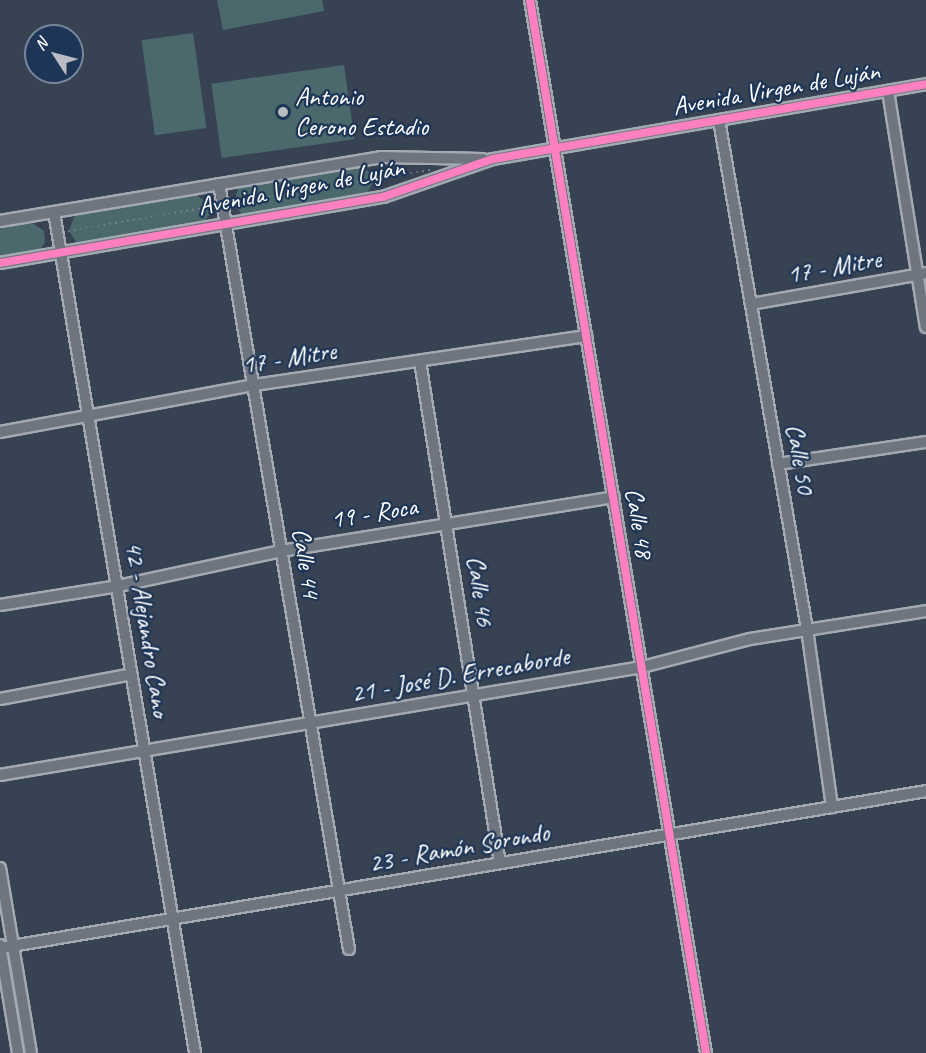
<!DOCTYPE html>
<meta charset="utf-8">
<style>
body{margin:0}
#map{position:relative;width:926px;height:1053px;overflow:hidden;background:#374253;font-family:Caveat,sans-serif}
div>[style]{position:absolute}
.green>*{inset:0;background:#4b696c;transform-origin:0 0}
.path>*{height:1.5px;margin-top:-0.75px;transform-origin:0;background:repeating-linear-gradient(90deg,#777e86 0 1.5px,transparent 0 6px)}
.roads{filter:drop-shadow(2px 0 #a5aab2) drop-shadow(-2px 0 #a5aab2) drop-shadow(0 2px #a5aab2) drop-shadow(0 -2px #a5aab2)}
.minor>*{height:10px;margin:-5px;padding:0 5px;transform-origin:5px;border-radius:5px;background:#6f757e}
.cycleway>*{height:8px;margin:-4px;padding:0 4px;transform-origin:4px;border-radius:4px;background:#ff80c0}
.dots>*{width:16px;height:16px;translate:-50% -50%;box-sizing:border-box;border:3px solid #1d3557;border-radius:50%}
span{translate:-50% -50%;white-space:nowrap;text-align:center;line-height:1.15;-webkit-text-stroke:4.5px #1d3557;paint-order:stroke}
.street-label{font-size:26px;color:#fff}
.poi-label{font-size:26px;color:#fff}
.left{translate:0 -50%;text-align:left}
.north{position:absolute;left:24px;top:24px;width:60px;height:60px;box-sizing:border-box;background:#1d3557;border:2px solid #77869a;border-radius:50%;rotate:306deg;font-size:16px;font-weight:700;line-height:24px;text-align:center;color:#fff}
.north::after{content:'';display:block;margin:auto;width:21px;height:27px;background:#b9bdc3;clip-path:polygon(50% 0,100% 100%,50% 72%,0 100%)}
</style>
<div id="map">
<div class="green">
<div style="clip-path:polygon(217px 0,322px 0,324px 11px,223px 30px)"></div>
<div style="left:193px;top:33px;width:96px;height:52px;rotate:82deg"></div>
<div style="left:344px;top:65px;width:75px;height:134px;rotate:82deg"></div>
<div style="clip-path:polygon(359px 165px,372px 174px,374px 180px,366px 196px,249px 215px,241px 214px,234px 203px,238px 189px,244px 184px)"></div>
<div style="clip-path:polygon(195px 194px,208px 203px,209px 215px,202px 224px,85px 244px,77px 243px,69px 231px,74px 217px,80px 213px)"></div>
<div style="clip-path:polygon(31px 222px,44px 231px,45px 243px,38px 252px,0 259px,0 227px)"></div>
</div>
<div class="path">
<div style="left:233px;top:203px;width:200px;rotate:-9.5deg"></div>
<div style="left:68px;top:231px;width:148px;rotate:-9.7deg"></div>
</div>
<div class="roads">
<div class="minor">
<div style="left:530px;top:0;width:1068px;rotate:80.51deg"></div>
<div style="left:888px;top:91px;width:239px;rotate:80.9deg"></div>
<div style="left:719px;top:120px;width:517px;rotate:80.19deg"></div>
<div style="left:807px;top:629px;width:180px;rotate:82deg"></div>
<div style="left:219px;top:184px;width:776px;rotate:80.36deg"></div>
<div style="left:54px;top:212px;width:853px;rotate:80.48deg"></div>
<div style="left:0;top:221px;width:386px;rotate:-9.5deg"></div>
<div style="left:381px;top:157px;width:102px;rotate:1.1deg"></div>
<div style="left:0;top:263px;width:389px;rotate:-9.8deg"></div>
<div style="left:383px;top:197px;width:116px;rotate:-19.1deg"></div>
<div style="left:493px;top:159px;width:439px;rotate:-9.8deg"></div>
<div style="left:751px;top:304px;width:178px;rotate:-10deg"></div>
<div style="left:420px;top:361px;width:508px;rotate:80.95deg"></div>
<div style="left:0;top:432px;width:258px;rotate:-10.5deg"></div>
<div style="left:254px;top:385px;width:336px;rotate:-8.4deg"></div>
<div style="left:778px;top:464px;width:150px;rotate:-8.5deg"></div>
<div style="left:0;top:605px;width:120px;rotate:-9.1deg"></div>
<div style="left:118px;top:586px;width:167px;rotate:-12.1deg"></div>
<div style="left:281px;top:551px;width:337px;rotate:-9.2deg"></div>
<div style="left:0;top:699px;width:134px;rotate:-10.7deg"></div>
<div style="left:0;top:775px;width:651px;rotate:-9.55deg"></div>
<div style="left:642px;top:667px;width:112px;rotate:-14.5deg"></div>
<div style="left:750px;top:639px;width:178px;rotate:-9deg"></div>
<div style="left:0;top:868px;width:188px;rotate:80.5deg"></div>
<div style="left:0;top:945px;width:109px;rotate:80.5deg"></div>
<div style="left:0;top:948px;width:939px;rotate:-9.62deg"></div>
</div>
</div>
<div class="cycleway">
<div style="left:530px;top:0;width:1068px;rotate:80.51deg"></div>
<div style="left:0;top:263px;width:389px;rotate:-9.8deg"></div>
<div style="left:383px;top:197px;width:116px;rotate:-19.1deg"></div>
<div style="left:493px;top:159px;width:439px;rotate:-9.8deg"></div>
</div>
<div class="dots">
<div style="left:283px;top:112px;background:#b9bdc3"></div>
</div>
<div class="street-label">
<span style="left:776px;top:89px;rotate:-10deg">Avenida Virgen de Luján</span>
<span style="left:301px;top:187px;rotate:-11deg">Avenida Virgen de Luján</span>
<span style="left:834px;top:267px;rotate:-10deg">17 - Mitre</span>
<span style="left:289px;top:358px;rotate:-9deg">17 - Mitre</span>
<span style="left:800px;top:459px;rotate:80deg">Calle 50</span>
<span style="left:374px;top:513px;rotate:-9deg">19 - Roca</span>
<span style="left:639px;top:523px;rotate:81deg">Calle 48</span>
<span style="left:306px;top:563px;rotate:81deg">Calle 44</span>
<span style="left:480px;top:591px;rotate:82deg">Calle 46</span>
<span style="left:147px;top:629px;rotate:81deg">42 - Alejandro Cano</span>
<span style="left:460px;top:675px;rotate:-10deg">21 - José D. Errecaborde</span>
<span style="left:459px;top:848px;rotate:-10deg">23 - Ramón Sorondo</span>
</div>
<div class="poi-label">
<span class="left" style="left:295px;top:112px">Antonio<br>Cerono Estadio</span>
</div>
<div class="north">N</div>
</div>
